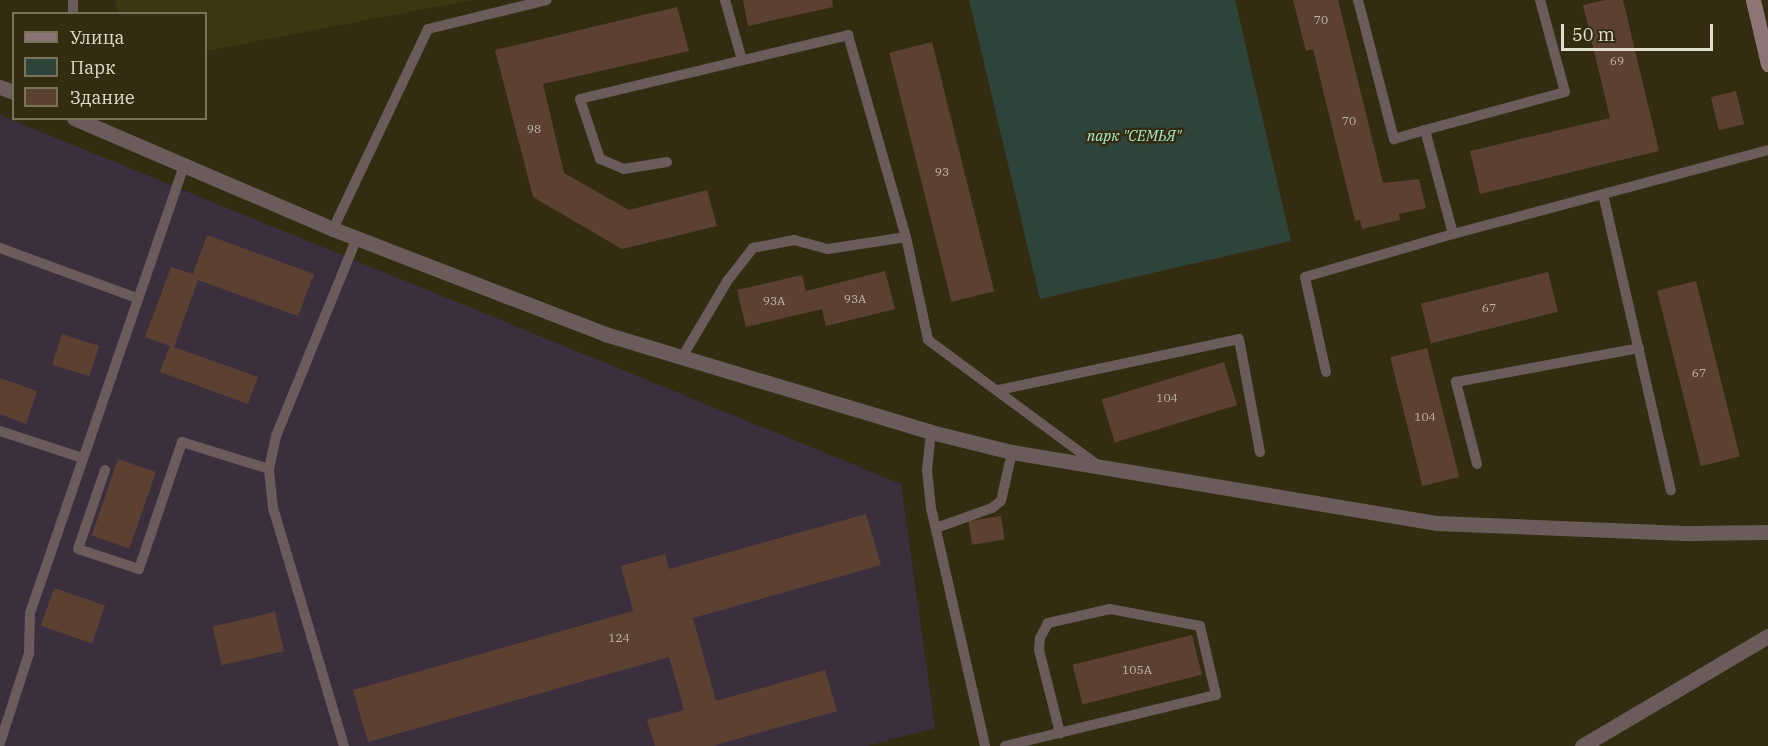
<!DOCTYPE html>
<meta charset="utf-8">
<style>
body{margin:0}
#map{position:relative;width:1768px;height:746px;overflow:hidden;background:#332c10;font-family:"IBM Plex Serif",serif}
div>[style]{position:absolute}
.built>*{inset:0;background:#3e3511}
.medical>*{inset:0;background:#3c2f3d}
.green>*{inset:0;background:#2e443a}
.building>*{inset:0;background:#5c4133;transform-origin:0 0}
.service>*{height:10px;margin:-5px;padding:0 5px;transform-origin:5px;border-radius:5px;background:#6b5b5b}
.minor>*{height:15px;margin:-7.5px;padding:0 7.5px;transform-origin:7.5px;border-radius:7.5px;background:#6b5b5b}
.secondary>*{height:15px;margin:-7.5px;padding:0 7.5px;transform-origin:7.5px;border-radius:7.5px;background:#8d7575}
span{translate:-50% -50%;white-space:nowrap;text-align:center;line-height:1.15;-webkit-text-stroke:4.5px #332c10;paint-order:stroke}
.number-label{font-size:12px;color:#c0b6a6}
.number-label span{-webkit-text-stroke-width:0}
.park-label{font-size:15px;color:#abecce;font-style:italic}
.legend{position:absolute;left:12px;top:12px;width:195px;height:108px;box-sizing:border-box;background:#332c10;border:2px solid #79735c;margin:0;padding:8px 10px;list-style:none;font-size:18px;color:#e1ddcd}
.legend li{display:flex;align-items:center;gap:12px;height:30px}
.legend b{width:30px;border:2px solid #79735c}
.scale{position:absolute;left:1561px;top:24px;width:152px;height:27px;box-sizing:border-box;border:3px solid #e1ddcd;border-top:0;padding-left:8px;font-size:18px;line-height:21px;white-space:nowrap;color:#e1ddcd;-webkit-text-stroke:4px #332c10;paint-order:stroke}
</style>
<div id="map">
<div class="built">
<div style="clip-path:polygon(115px 0,472px 0,206px 51px,206px 14px,118px 13px)"></div>
</div>
<div class="medical">
<div style="clip-path:polygon(0 115px,901px 484px,935px 728px,867px 746px,0 746px)"></div>
</div>
<div class="green">
<div style="clip-path:polygon(969px 0,1235px 0,1291px 241px,1040px 299px)"></div>
</div>
<div class="building">
<div style="clip-path:polygon(743px 0,832px 0,833px 7px,748px 26px)"></div>
<div style="clip-path:polygon(1293px 0,1338px 0,1383px 183px,1419px 179px,1426px 208px,1399px 214px,1400px 220px,1362px 229px,1360px 220px,1355px 221px,1313px 49px,1306px 51px)"></div>
<div style="clip-path:polygon(1605px 0,1623px 0,1659px 151px,1480px 194px,1470px 151px,1610px 118px,1583px 5px)"></div>
<div style="clip-path:polygon(677px 7px,689px 51px,543px 84px,564px 173px,629px 210px,707px 190px,717px 226px,622px 249px,533px 197px,495px 50px)"></div>
<div style="left:932px;top:42px;width:257px;height:44px;rotate:76deg"></div>
<div style="left:1736px;top:91px;width:34px;height:26px;rotate:76deg"></div>
<div style="clip-path:polygon(207px 235px,314px 274px,298px 316px,198px 280px,174px 347px,258px 377px,248px 404px,160px 372px,170px 346px,145px 337px,171px 267px,193px 274px)"></div>
<div style="clip-path:polygon(885px 271px,895px 309px,826px 326px,822px 309px,746px 327px,737px 290px,802px 275px,806px 291px)"></div>
<div style="left:1548px;top:272px;width:41px;height:131px;rotate:76deg"></div>
<div style="left:1696px;top:281px;width:181px;height:40px;rotate:76deg"></div>
<div style="left:62px;top:334px;width:39px;height:32px;rotate:18deg"></div>
<div style="left:1427px;top:348px;width:133px;height:38px;rotate:76deg"></div>
<div style="left:1224px;top:362px;width:45px;height:128px;rotate:73deg"></div>
<div style="clip-path:polygon(0 378px,37px 391px,26px 424px,0 414px)"></div>
<div style="left:118px;top:459px;width:40px;height:81px;rotate:19deg"></div>
<div style="clip-path:polygon(866px 514px,881px 565px,693px 618px,716px 701px,825px 670px,837px 711px,712px 746px,655px 746px,647px 720px,684px 710px,669px 657px,368px 742px,353px 690px,633px 611px,621px 566px,665px 554px,669px 569px)"></div>
<div style="left:1001px;top:516px;width:24px;height:33px;rotate:81deg"></div>
<div style="left:54px;top:588px;width:54px;height:40px;rotate:19deg"></div>
<div style="left:275px;top:612px;width:40px;height:64px;rotate:77deg"></div>
<div style="left:1192px;top:635px;width:41px;height:123px;rotate:76deg"></div>
</div>
<div class="service">
<div style="left:73px;top:0;width:14px;rotate:90deg"></div>
<div style="left:725px;top:0;width:62px;rotate:74.2deg"></div>
<div style="left:1358px;top:0;width:144px;rotate:75.5deg"></div>
<div style="left:1394px;top:139px;width:32px;rotate:-16deg"></div>
<div style="left:1540px;top:0;width:95px;rotate:74.8deg"></div>
<div style="left:1565px;top:92px;width:145px;rotate:164.8deg"></div>
<div style="left:1425px;top:130px;width:108px;rotate:74.9deg"></div>
<div style="left:1453px;top:234px;width:326px;rotate:-14.9deg"></div>
<div style="left:667px;top:162px;width:44px;rotate:170.8deg"></div>
<div style="left:624px;top:169px;width:26px;rotate:-157deg"></div>
<div style="left:600px;top:159px;width:63px;rotate:-108.4deg"></div>
<div style="left:580px;top:99px;width:276px;rotate:-13.4deg"></div>
<div style="left:848px;top:35px;width:210px;rotate:74deg"></div>
<div style="left:906px;top:237px;width:105px;rotate:77.9deg"></div>
<div style="left:928px;top:340px;width:209px;rotate:36.4deg"></div>
<div style="left:1603px;top:194px;width:304px;rotate:77.1deg"></div>
<div style="left:333px;top:229px;width:221px;rotate:-64.6deg"></div>
<div style="left:428px;top:29px;width:122px;rotate:-13.7deg"></div>
<div style="left:0;top:248px;width:146px;rotate:20.1deg"></div>
<div style="left:681px;top:359px;width:92px;rotate:-59.3deg"></div>
<div style="left:728px;top:280px;width:41px;rotate:-52deg"></div>
<div style="left:753px;top:248px;width:42px;rotate:-11deg"></div>
<div style="left:794px;top:240px;width:35px;rotate:15deg"></div>
<div style="left:828px;top:249px;width:79px;rotate:-8.7deg"></div>
<div style="left:1326px;top:372px;width:97px;rotate:-102.5deg"></div>
<div style="left:1305px;top:277px;width:154px;rotate:-16.2deg"></div>
<div style="left:999px;top:390px;width:245px;rotate:-12deg"></div>
<div style="left:1239px;top:339px;width:115px;rotate:79.5deg"></div>
<div style="left:0;top:431px;width:86px;rotate:18.2deg"></div>
<div style="left:931px;top:432px;width:38px;rotate:96deg"></div>
<div style="left:927px;top:470px;width:38px;rotate:84deg"></div>
<div style="left:931px;top:508px;width:244px;rotate:77.2deg"></div>
<div style="left:1477px;top:464px;width:85px;rotate:-104.4deg"></div>
<div style="left:1456px;top:382px;width:186px;rotate:-10.5deg"></div>
<div style="left:105px;top:470px;width:83px;rotate:108.9deg"></div>
<div style="left:78px;top:549px;width:64px;rotate:18.2deg"></div>
<div style="left:139px;top:569px;width:134px;rotate:-71.3deg"></div>
<div style="left:182px;top:442px;width:91px;rotate:17.2deg"></div>
<div style="left:936px;top:528px;width:59px;rotate:-19.7deg"></div>
<div style="left:992px;top:508px;width:11px;rotate:-38deg"></div>
<div style="left:1001px;top:501px;width:50px;rotate:-77.3deg"></div>
<div style="left:0;top:743px;width:95px;rotate:-72.1deg"></div>
<div style="left:29px;top:653px;width:40px;rotate:-88.6deg"></div>
<div style="left:30px;top:613px;width:472px;rotate:-71deg"></div>
<div style="left:344px;top:746px;width:248px;rotate:-106.6deg"></div>
<div style="left:273px;top:508px;width:39px;rotate:-96deg"></div>
<div style="left:269px;top:469px;width:34px;rotate:-78deg"></div>
<div style="left:276px;top:436px;width:214px;rotate:-67.8deg"></div>
<div style="left:1005px;top:746px;width:217px;rotate:-13.6deg"></div>
<div style="left:1216px;top:695px;width:71px;rotate:-103.1deg"></div>
<div style="left:1200px;top:626px;width:92px;rotate:-169.3deg"></div>
<div style="left:1110px;top:609px;width:64px;rotate:167.3deg"></div>
<div style="left:1048px;top:623px;width:17px;rotate:118deg"></div>
<div style="left:1040px;top:638px;width:12px;rotate:95deg"></div>
<div style="left:1039px;top:650px;width:86px;rotate:75.8deg"></div>
</div>
<div class="minor">
<div style="left:0;top:87px;width:15px;rotate:20deg"></div>
<div style="left:74px;top:118px;width:282px;rotate:23.2deg"></div>
<div style="left:333px;top:229px;width:292px;rotate:21.1deg"></div>
<div style="left:605px;top:334px;width:340px;rotate:16.7deg"></div>
<div style="left:931px;top:432px;width:83px;rotate:13.9deg"></div>
<div style="left:1012px;top:452px;width:431px;rotate:9.5deg"></div>
<div style="left:1437px;top:523px;width:254px;rotate:2.3deg"></div>
<div style="left:1691px;top:533px;width:77px;rotate:-0.7deg"></div>
<div style="left:1582px;top:746px;width:216px;rotate:-30.6deg"></div>
</div>
<div class="secondary">
<div style="left:1753px;top:0;width:66px;rotate:76.8deg"></div>
</div>
<div class="number-label">
<span style="left:1321px;top:20px">70</span>
<span style="left:1617px;top:61px">69</span>
<span style="left:1349px;top:121px">70</span>
<span style="left:534px;top:129px">98</span>
<span style="left:942px;top:172px">93</span>
<span style="left:855px;top:299px">93А</span>
<span style="left:774px;top:301px">93А</span>
<span style="left:1489px;top:308px">67</span>
<span style="left:1699px;top:373px">67</span>
<span style="left:1167px;top:398px">104</span>
<span style="left:1425px;top:417px">104</span>
<span style="left:619px;top:638px">124</span>
<span style="left:1137px;top:670px">105А</span>
</div>
<div class="park-label">
<span style="left:1134px;top:136px">парк "СЕМЬЯ"</span>
</div>
<ul class="legend">
<li><b style="height:8px;background:#8d7575"></b>Улица</li>
<li><b style="height:16px;background:#2e443a"></b>Парк</li>
<li><b style="height:16px;background:#5c4133"></b>Здание</li>
</ul>
<div class="scale">50 m</div>
</div>
